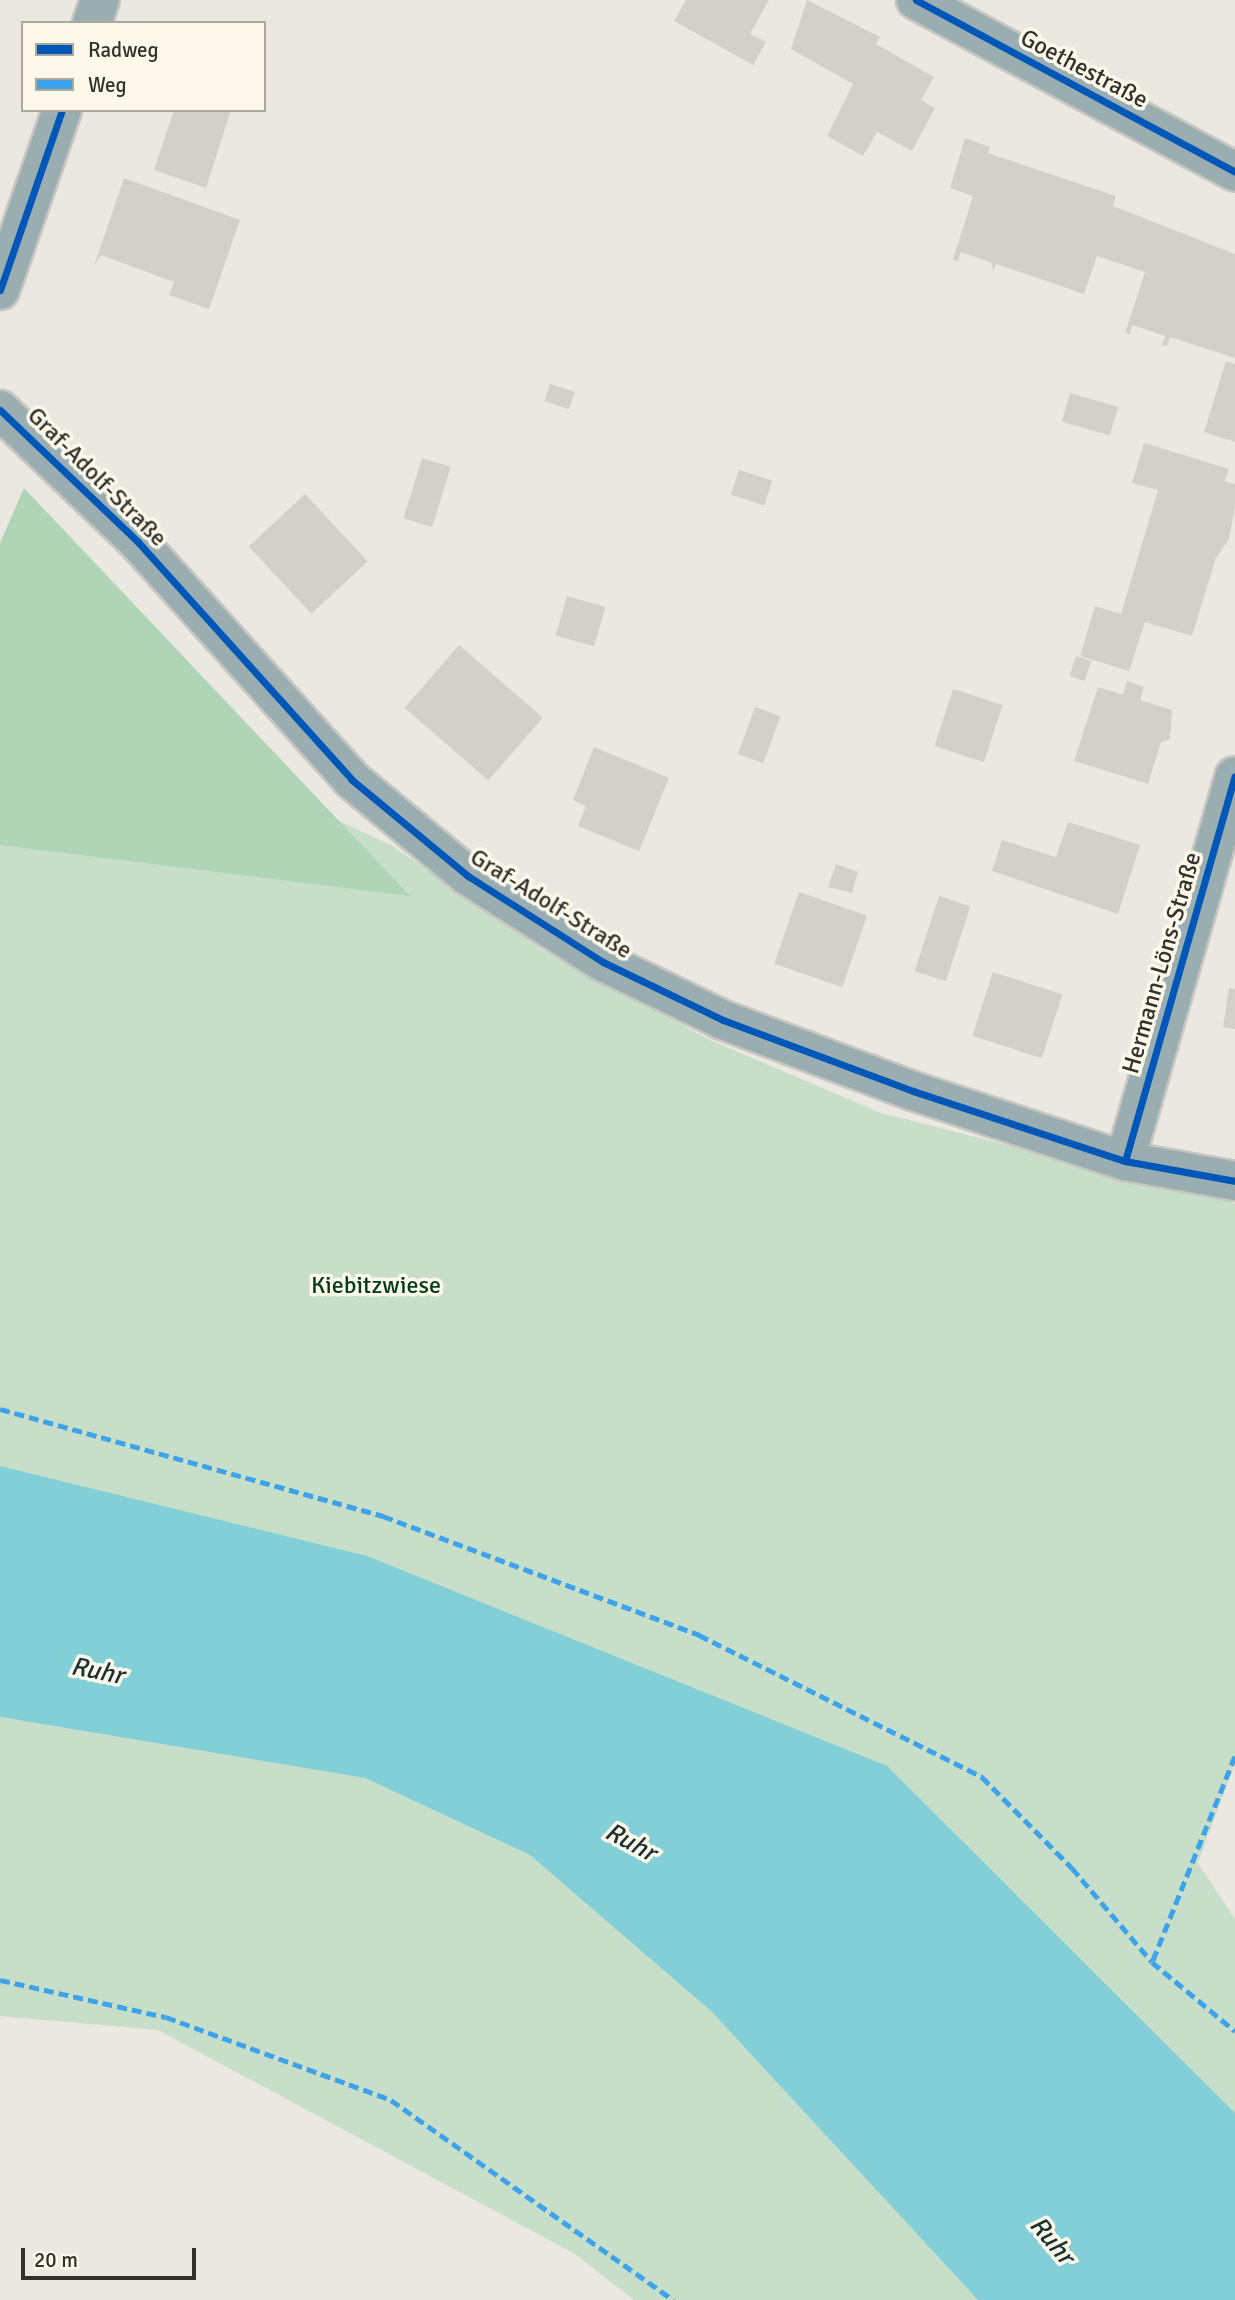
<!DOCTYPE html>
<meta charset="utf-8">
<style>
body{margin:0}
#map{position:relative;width:1235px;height:2300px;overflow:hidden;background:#eae8e1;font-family:Signika,sans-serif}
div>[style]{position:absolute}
.green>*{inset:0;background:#c7dfc9}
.forest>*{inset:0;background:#afd5b6}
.water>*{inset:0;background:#82cfd7}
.building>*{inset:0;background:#d3d0cb;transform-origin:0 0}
.roads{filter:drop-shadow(2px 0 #c8c6c1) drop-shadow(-2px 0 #c8c6c1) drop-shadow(0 2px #c8c6c1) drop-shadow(0 -2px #c8c6c1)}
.street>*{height:38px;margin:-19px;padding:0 19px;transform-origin:19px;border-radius:19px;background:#9aaeb1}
.quiet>*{height:5px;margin-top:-2.5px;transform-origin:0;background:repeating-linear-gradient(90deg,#3ea3eb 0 10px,transparent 0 15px)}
.cycleway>*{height:7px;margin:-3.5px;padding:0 3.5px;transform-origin:3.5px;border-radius:3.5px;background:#0057b8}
span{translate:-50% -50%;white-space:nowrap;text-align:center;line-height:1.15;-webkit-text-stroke:7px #fcf8ea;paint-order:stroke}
.street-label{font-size:24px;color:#32312c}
.park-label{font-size:24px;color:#023c1c}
.water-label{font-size:26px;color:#1b3032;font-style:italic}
.legend{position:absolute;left:21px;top:21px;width:245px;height:91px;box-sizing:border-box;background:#fcf8ea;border:2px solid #aba89e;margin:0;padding:9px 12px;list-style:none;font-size:21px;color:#32312c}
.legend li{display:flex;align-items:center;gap:14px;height:35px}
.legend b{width:35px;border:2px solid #aba89e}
.scale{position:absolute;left:21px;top:2248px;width:175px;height:32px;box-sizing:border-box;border:4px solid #32312c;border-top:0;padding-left:9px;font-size:21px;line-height:24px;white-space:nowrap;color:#32312c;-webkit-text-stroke:5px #fcf8ea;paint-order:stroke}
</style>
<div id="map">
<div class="green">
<div style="clip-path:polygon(0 767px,324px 814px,391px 845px,542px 950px,710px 1040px,881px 1113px,1235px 1203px,1235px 1763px,1198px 1863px,1235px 1919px,1235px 2300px,959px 2001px,0 1587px)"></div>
<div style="clip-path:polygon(0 1717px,365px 1778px,530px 1855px,712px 2012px,978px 2300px,634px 2300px,575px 2254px,158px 2030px,0 2016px)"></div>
</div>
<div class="forest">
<div style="clip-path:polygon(24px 488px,410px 896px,0 845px,0 543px)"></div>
</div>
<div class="water">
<div style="clip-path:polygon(0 1466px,367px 1556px,887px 1766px,1235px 2113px,1235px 2300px,978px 2300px,712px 2012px,530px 1855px,365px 1778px,0 1717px)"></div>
</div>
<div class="building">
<div style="clip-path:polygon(686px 0,769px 0,750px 34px,766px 42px,753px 65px,674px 21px)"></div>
<div style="clip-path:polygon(807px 0,880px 37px,876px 44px,934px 77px,921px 100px,935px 108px,912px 151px,877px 132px,863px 156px,827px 136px,853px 84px,791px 49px)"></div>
<div style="clip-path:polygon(174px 110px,231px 110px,206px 188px,154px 170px)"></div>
<div style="clip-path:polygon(965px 138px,990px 147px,988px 153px,1116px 196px,1113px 206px,1235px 254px,1235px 358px,1170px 337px,1167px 346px,1162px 345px,1165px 336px,1132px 325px,1130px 334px,1125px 333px,1145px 272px,1097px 256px,1084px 294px,996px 264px,993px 272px,992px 263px,961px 252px,958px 261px,953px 260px,973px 196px,950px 188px)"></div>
<div style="clip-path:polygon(124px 178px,240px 220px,209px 309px,169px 295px,174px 282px,101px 255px,94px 266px)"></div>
<div style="clip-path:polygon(1226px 361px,1235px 364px,1235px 442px,1204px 432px)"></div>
<div style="left:550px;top:384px;width:26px;height:18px;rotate:18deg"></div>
<div style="left:1070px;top:393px;width:50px;height:30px;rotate:16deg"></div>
<div style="clip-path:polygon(1144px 443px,1229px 469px,1225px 481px,1235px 484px,1235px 507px,1229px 539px,1216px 558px,1192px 636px,1145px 622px,1129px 671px,1080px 656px,1095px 606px,1121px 614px,1158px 490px,1132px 483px)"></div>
<div style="left:422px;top:458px;width:30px;height:63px;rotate:17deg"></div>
<div style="left:739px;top:470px;width:35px;height:26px;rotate:18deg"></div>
<div style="left:305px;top:494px;width:92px;height:77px;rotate:47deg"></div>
<div style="left:567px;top:596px;width:40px;height:41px;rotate:16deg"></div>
<div style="left:459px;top:645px;width:111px;height:83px;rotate:41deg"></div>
<div style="left:1076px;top:656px;width:16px;height:21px;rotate:18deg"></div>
<div style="clip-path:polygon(1127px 681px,1144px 687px,1140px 700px,1172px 710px,1170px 739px,1161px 742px,1148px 784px,1074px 761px,1098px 687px,1123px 695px)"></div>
<div style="left:953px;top:689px;width:52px;height:60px;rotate:18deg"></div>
<div style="left:755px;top:707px;width:27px;height:50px;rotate:20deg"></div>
<div style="clip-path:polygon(594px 747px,669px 778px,639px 851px,578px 826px,586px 806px,573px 800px)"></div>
<div style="clip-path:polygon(1068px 822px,1140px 845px,1118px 914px,992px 871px,1002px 840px,1056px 857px)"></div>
<div style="clip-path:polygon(836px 864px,858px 872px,852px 893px,828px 887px)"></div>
<div style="left:799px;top:892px;width:72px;height:76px;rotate:19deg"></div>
<div style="left:939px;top:896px;width:33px;height:79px;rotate:18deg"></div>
<div style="left:993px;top:972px;width:73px;height:67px;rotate:18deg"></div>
<div style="clip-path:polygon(1229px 988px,1235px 989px,1235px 1029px,1223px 1027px)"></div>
</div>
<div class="roads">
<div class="street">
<div style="left:916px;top:0;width:362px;rotate:28.3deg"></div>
<div style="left:92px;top:23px;width:24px;rotate:-71deg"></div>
<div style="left:0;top:290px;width:190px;rotate:-71deg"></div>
<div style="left:0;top:410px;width:191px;rotate:43.7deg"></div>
<div style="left:138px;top:542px;width:320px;rotate:48deg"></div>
<div style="left:352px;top:780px;width:151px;rotate:39.6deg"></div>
<div style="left:468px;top:876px;width:160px;rotate:32.5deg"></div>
<div style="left:603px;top:962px;width:133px;rotate:25.8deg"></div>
<div style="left:723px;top:1020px;width:203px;rotate:20.5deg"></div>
<div style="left:913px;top:1091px;width:223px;rotate:18.3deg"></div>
<div style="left:1125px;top:1161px;width:112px;rotate:10.3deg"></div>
<div style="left:1125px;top:1161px;width:400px;rotate:-74.1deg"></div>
</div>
</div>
<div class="quiet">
<div style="left:0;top:1409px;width:398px;rotate:15.6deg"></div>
<div style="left:383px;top:1516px;width:338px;rotate:20.6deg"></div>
<div style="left:699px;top:1635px;width:317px;rotate:26.6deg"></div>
<div style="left:982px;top:1777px;width:128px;rotate:45.3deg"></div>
<div style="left:1072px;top:1868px;width:123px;rotate:49.6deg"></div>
<div style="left:1235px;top:1756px;width:222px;rotate:111.9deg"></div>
<div style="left:1152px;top:1962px;width:108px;rotate:39.7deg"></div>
<div style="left:0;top:1980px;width:170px;rotate:12.6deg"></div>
<div style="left:166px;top:2017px;width:240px;rotate:20.2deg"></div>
<div style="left:391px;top:2100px;width:346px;rotate:35.3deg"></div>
</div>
<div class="cycleway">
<div style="left:916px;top:0;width:362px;rotate:28.3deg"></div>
<div style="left:0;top:290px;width:190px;rotate:-71deg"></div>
<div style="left:0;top:410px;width:191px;rotate:43.7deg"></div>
<div style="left:138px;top:542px;width:320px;rotate:48deg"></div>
<div style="left:352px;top:780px;width:151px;rotate:39.6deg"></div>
<div style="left:468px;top:876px;width:160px;rotate:32.5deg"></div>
<div style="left:603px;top:962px;width:133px;rotate:25.8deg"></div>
<div style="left:723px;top:1020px;width:203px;rotate:20.5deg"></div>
<div style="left:913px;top:1091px;width:223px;rotate:18.3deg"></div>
<div style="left:1125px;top:1161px;width:112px;rotate:10.3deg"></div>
<div style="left:1125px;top:1161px;width:400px;rotate:-74.1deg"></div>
</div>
<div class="street-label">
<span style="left:1084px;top:69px;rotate:28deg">Goethestraße</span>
<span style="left:97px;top:477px;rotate:45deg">Graf-Adolf-Straße</span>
<span style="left:551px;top:904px;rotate:32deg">Graf-Adolf-Straße</span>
<span style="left:1162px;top:963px;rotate:-74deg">Hermann-Löns-Straße</span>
</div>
<div class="park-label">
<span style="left:376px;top:1286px">Kiebitzwiese</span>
</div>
<div class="water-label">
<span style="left:97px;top:1672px;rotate:11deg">Ruhr</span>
<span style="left:630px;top:1843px;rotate:28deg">Ruhr</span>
<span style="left:1051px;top:2241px;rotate:50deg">Ruhr</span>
</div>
<ul class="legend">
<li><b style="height:9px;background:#0057b8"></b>Radweg</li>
<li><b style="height:9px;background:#3ea3eb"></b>Weg</li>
</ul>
<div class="scale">20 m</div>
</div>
